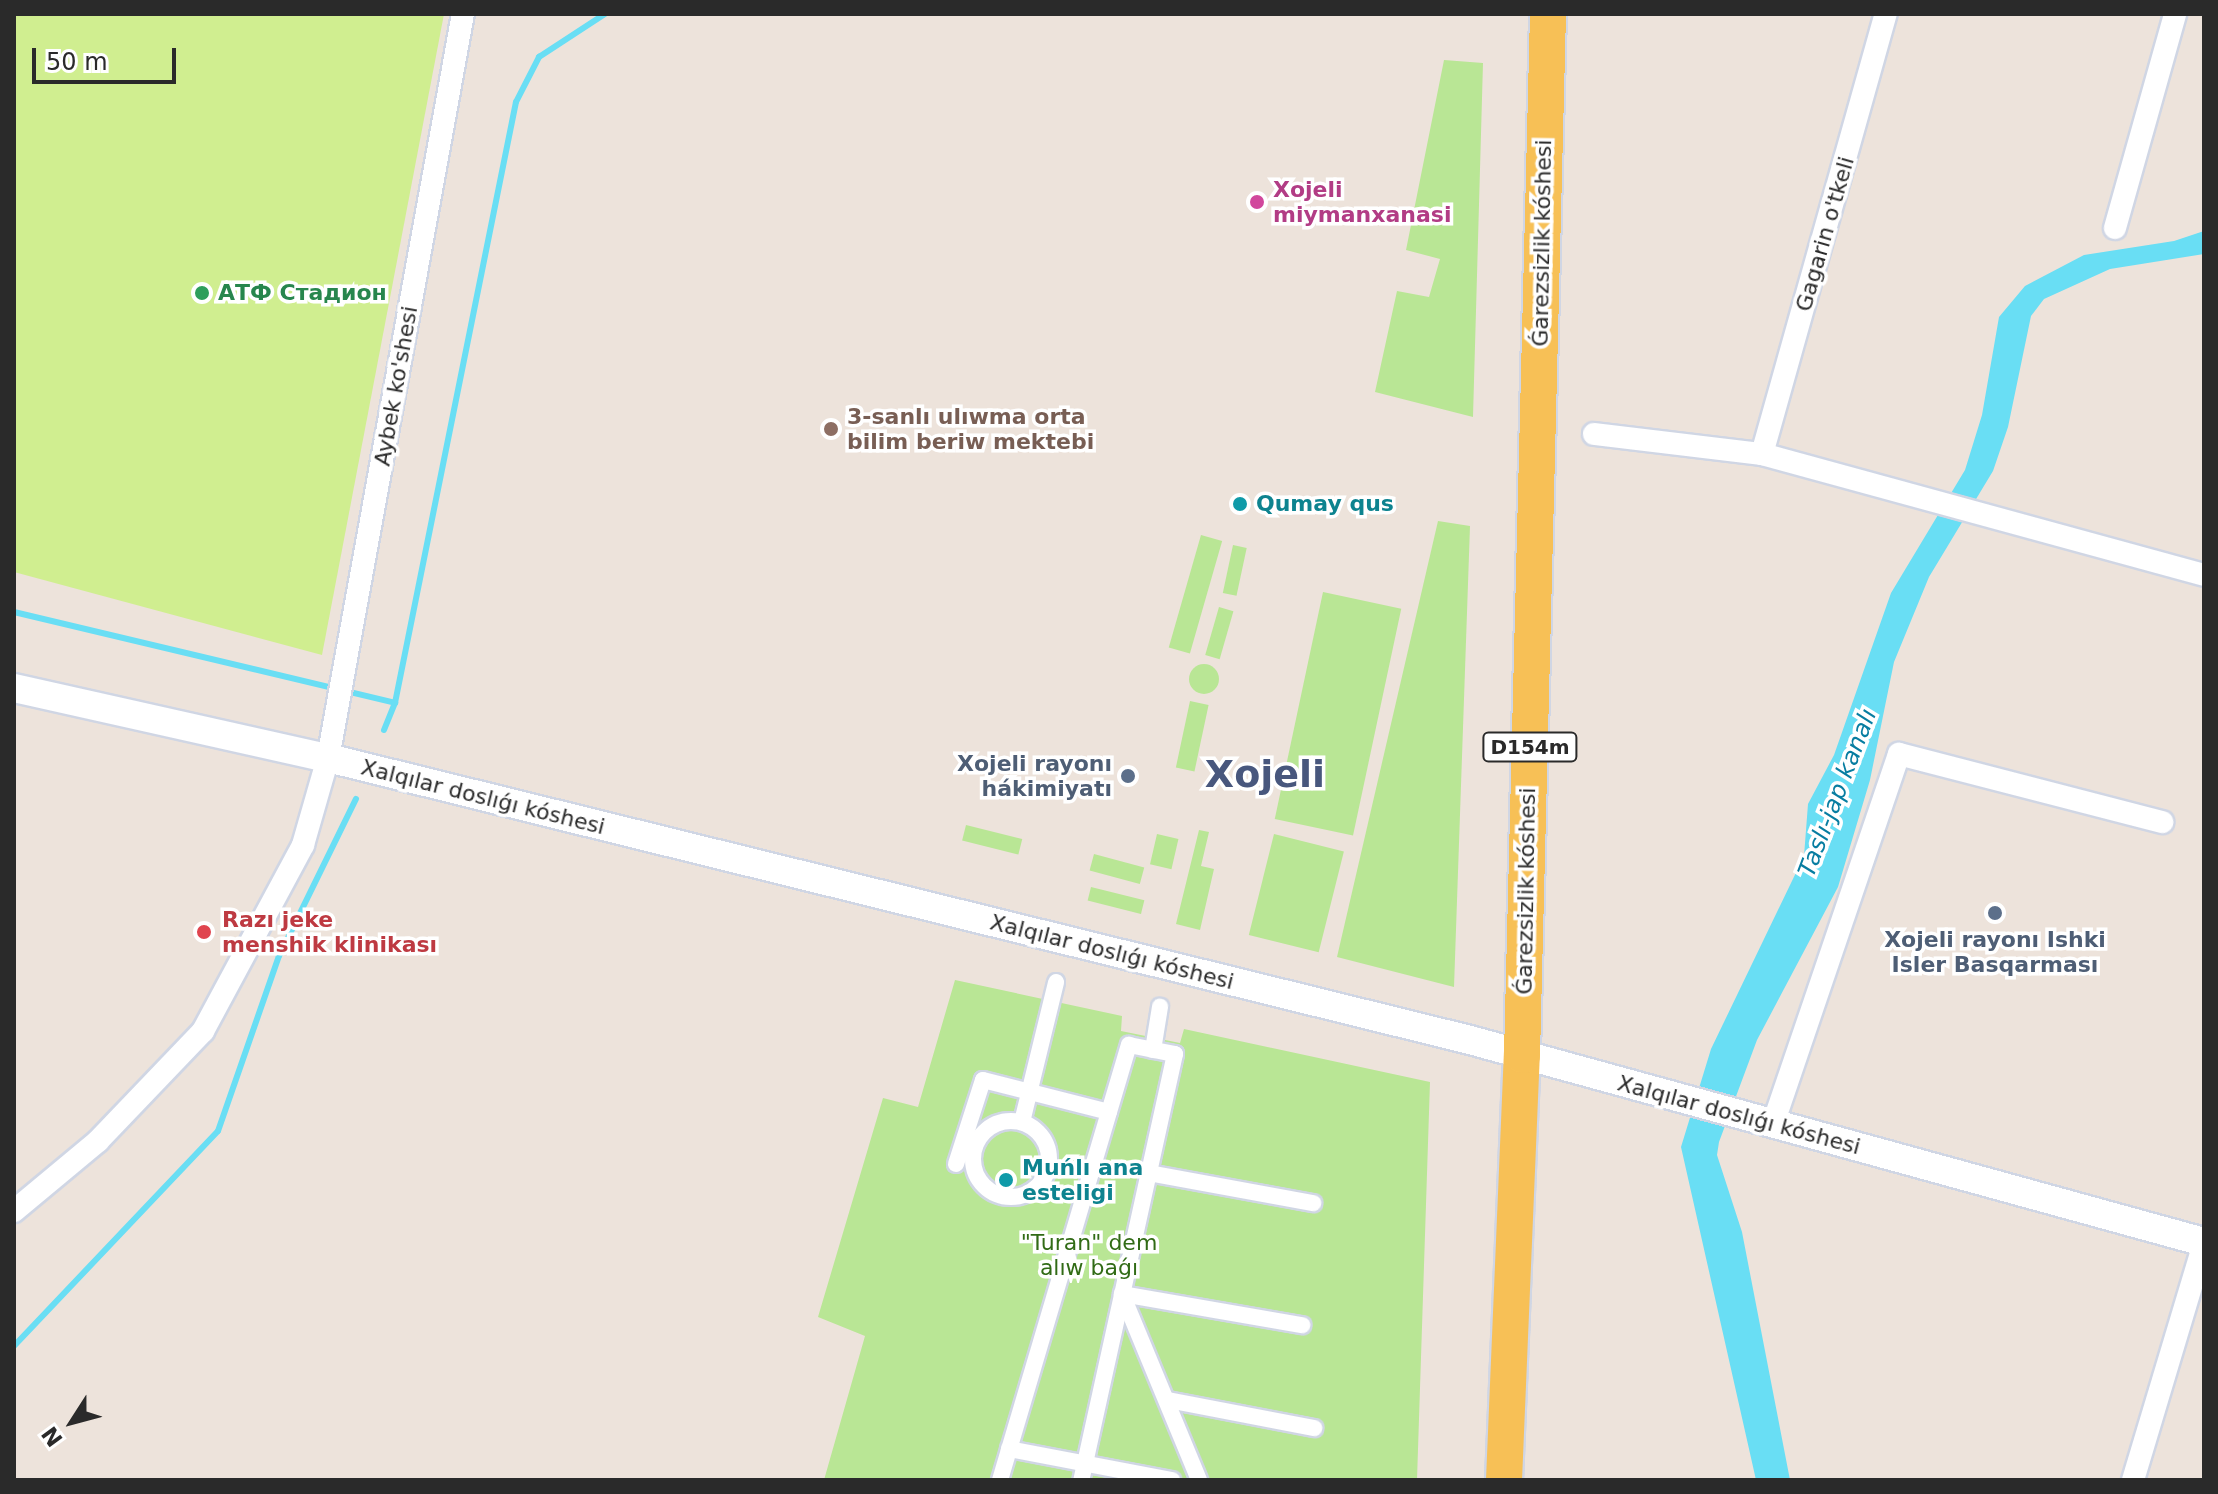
<!DOCTYPE html>
<meta charset="utf-8">
<style>
body{margin:0}
#map{position:relative;width:2218px;height:1494px;overflow:hidden;background:#ede3db;font-family:"DejaVu Sans",sans-serif}
div>[style]{position:absolute}
.green>*{inset:0;background:#b9e695;transform-origin:0 0}
.round{border-radius:50%}
.pitch>*{inset:0;background:#d0ee90}
.water>*{inset:0;background:#69def4}
.stream>*{height:6px;margin:-3px;padding:0 3px;transform-origin:3px;border-radius:3px;background:#69def4}
.roads{filter:drop-shadow(2px 0 #d0d6e4) drop-shadow(-2px 0 #d0d6e4) drop-shadow(0 2px #d0d6e4) drop-shadow(0 -2px #d0d6e4)}
.pedestrian>*{height:16px;margin:-8px;padding:0 8px;transform-origin:8px;border-radius:8px;background:#fff}
.pedestrian>.ring{margin:-8px;padding:0;box-sizing:content-box;background:none;border:16px solid #fff;border-radius:50%}
.minor>*{height:22px;margin:-11px;padding:0 11px;transform-origin:11px;border-radius:11px;background:#fff}
.tertiary>*{height:28px;margin:-14px;padding:0 14px;transform-origin:14px;border-radius:14px;background:#fff}
.primary>*{height:36px;margin:-18px;padding:0 18px;transform-origin:18px;border-radius:18px;background:#f7c056}
.dots>*{width:22px;height:22px;translate:-50% -50%;box-sizing:border-box;border:4px solid #fff;border-radius:50%}
span{translate:-50% -50%;white-space:nowrap;text-align:center;line-height:1.15;-webkit-text-stroke:7px #fff;paint-order:stroke}
.shield-label span{padding:2px 6px;background:#fff;border:2px solid;border-radius:6px;-webkit-text-stroke-width:0}
.shield-label{font-size:20px;color:#2a2a2a;font-weight:700}
.hotel-label{font-size:22px;color:#b23c85;font-weight:700}
.left{translate:0 -50%;text-align:left}
.street-label{font-size:22px;color:#2a2a2a}
.leisure-label{font-size:22px;color:#27864d;font-weight:700}
.education-label{font-size:22px;color:#785e54;font-weight:700}
.culture-label{font-size:22px;color:#0d838f;font-weight:700}
.service-label{font-size:22px;color:#4e5e75;font-weight:700}
.right{translate:-100% -50%;text-align:right}
.health-label{font-size:22px;color:#be3a42;font-weight:700}
.park-label{font-size:22px;color:#316b16}
.water-label{font-size:24px;color:#077da1;font-style:italic}
.town-label{font-size:38px;color:#48577d;font-weight:700}
.frame{position:absolute;inset:0;border:16px solid #2a2a2a;pointer-events:none}
.north{position:absolute;left:32px;top:1382px;width:80px;height:80px;-webkit-text-stroke:6px #fff;paint-order:stroke;rotate:234deg;font-size:22px;font-weight:700;line-height:32px;text-align:center;color:#2a2a2a}
.north::after{content:'';display:block;margin:auto;width:28px;height:36px;background:#2a2a2a;clip-path:polygon(50% 0,100% 100%,50% 72%,0 100%)}
.scale{position:absolute;left:32px;top:48px;width:144px;height:36px;box-sizing:border-box;border:4px solid #2a2a2a;border-top:0;padding-left:10px;font-size:24px;line-height:28px;white-space:nowrap;color:#2a2a2a;-webkit-text-stroke:6px #fff;paint-order:stroke}
</style>
<div id="map">
<div class="green">
<div style="clip-path:polygon(1444px 60px,1483px 63px,1473px 417px,1375px 392px,1397px 291px,1429px 297px,1440px 259px,1406px 250px)"></div>
<div style="clip-path:polygon(1438px 521px,1470px 526px,1454px 987px,1337px 957px)"></div>
<div style="left:1201px;top:535px;width:22px;height:117px;rotate:16deg"></div>
<div style="left:1233px;top:545px;width:14px;height:49px;rotate:12deg"></div>
<div style="left:1323px;top:592px;width:80px;height:232px;rotate:12deg"></div>
<div style="left:1219px;top:607px;width:15px;height:50px;rotate:16deg"></div>
<div class="round" style="left:1189px;top:664px;width:30px;height:30px"></div>
<div style="left:1190px;top:701px;width:19px;height:68px;rotate:12deg"></div>
<div style="left:966px;top:825px;width:58px;height:16px;rotate:14deg"></div>
<div style="clip-path:polygon(1199px 830px,1209px 832px,1201px 866px,1214px 869px,1200px 930px,1176px 924px)"></div>
<div style="left:1157px;top:834px;width:22px;height:31px;rotate:13deg"></div>
<div style="left:1274px;top:834px;width:72px;height:104px;rotate:14deg"></div>
<div style="left:1094px;top:854px;width:52px;height:17px;rotate:15deg"></div>
<div style="left:1091px;top:887px;width:55px;height:14px;rotate:14deg"></div>
<div style="clip-path:polygon(955px 980px,1122px 1016px,1121px 1031px,1180px 1043px,1184px 1029px,1430px 1082px,1417px 1480px,824px 1480px,865px 1336px,818px 1317px,883px 1098px,918px 1107px)"></div>
</div>
<div class="pitch">
<div style="clip-path:polygon(14px 14px,444px 14px,322px 655px,14px 572px)"></div>
</div>
<div class="water">
<div style="clip-path:polygon(2204px 231px,2204px 254px,2110px 269px,2044px 299px,2031px 316px,2008px 427px,1993px 471px,1929px 577px,1894px 662px,1870px 780px,1838px 887px,1757px 1040px,1719px 1142px,1717px 1155px,1742px 1232px,1790px 1480px,1756px 1480px,1681px 1147px,1711px 1049px,1804px 856px,1808px 804px,1834px 755px,1891px 593px,1965px 470px,1982px 415px,1999px 317px,2025px 286px,2084px 255px,2174px 241px)"></div>
</div>
<div class="stream">
<div style="left:14px;top:612px;width:392px;rotate:13.4deg"></div>
<div style="left:384px;top:730px;width:29px;rotate:-68deg"></div>
<div style="left:395px;top:703px;width:613px;rotate:-78.62deg"></div>
<div style="left:516px;top:102px;width:51px;rotate:-62.9deg"></div>
<div style="left:539px;top:57px;width:79px;rotate:-33.1deg"></div>
<div style="left:14px;top:1346px;width:296px;rotate:-46.5deg"></div>
<div style="left:218px;top:1131px;width:185px;rotate:-70.8deg"></div>
<div style="left:279px;top:956px;width:175px;rotate:-63.9deg"></div>
</div>
<div class="roads">
<div class="pedestrian">
<div style="left:1153px;top:1050px;width:44px;rotate:-80.8deg"></div>
<div class="ring" style="left:973px;top:1121px;width:60px;height:60px"></div>
<div style="left:1022px;top:1122px;width:144px;rotate:-76.3deg"></div>
<div style="left:956px;top:1164px;width:88px;rotate:-72.2deg"></div>
<div style="left:983px;top:1080px;width:130px;rotate:14.3deg"></div>
<div style="left:1149px;top:1173px;width:167px;rotate:10.4deg"></div>
<div style="left:1122px;top:1294px;width:201px;rotate:67.5deg"></div>
<div style="left:1122px;top:1294px;width:183px;rotate:9.8deg"></div>
<div style="left:1168px;top:1400px;width:149px;rotate:10.9deg"></div>
<div style="left:1009px;top:1449px;width:166px;rotate:10.8deg"></div>
<div style="left:1000px;top:1480px;width:454px;rotate:-73.5deg"></div>
<div style="left:1129px;top:1045px;width:47px;rotate:11.1deg"></div>
<div style="left:1175px;top:1054px;width:436px;rotate:102.4deg"></div>
</div>
<div class="minor">
<div style="left:2115px;top:228px;width:222px;rotate:-74.3deg"></div>
<div style="left:1594px;top:434px;width:169px;rotate:6.8deg"></div>
<div style="left:1762px;top:454px;width:458px;rotate:15.3deg"></div>
<div style="left:1762px;top:454px;width:457px;rotate:-74.3deg"></div>
<div style="left:1773px;top:1124px;width:391px;rotate:-71.2deg"></div>
<div style="left:1899px;top:754px;width:272px;rotate:14.5deg"></div>
<div style="left:14px;top:1211px;width:109px;rotate:-39.8deg"></div>
<div style="left:98px;top:1141px;width:152px;rotate:-46.3deg"></div>
<div style="left:203px;top:1031px;width:211px;rotate:-61.7deg"></div>
<div style="left:303px;top:845px;width:91px;rotate:-74deg"></div>
<div style="left:328px;top:758px;width:756px;rotate:-79.72deg"></div>
<div style="left:2133px;top:1480px;width:246px;rotate:-73.3deg"></div>
</div>
<div class="tertiary">
<div style="left:14px;top:688px;width:322px;rotate:12.6deg"></div>
<div style="left:328px;top:758px;width:1176px;rotate:13.87deg"></div>
<div style="left:1470px;top:1040px;width:761px;rotate:15.39deg"></div>
</div>
<div class="primary">
<div style="left:1504px;top:1480px;width:425px;rotate:-87.6deg"></div>
<div style="left:1522px;top:1055px;width:1041px;rotate:-88.57deg"></div>
</div>
</div>
<div class="dots">
<div style="left:1257px;top:202px;background:#d1479c"></div>
<div style="left:202px;top:293px;background:#2e9e5b"></div>
<div style="left:831px;top:429px;background:#8d6e63"></div>
<div style="left:1240px;top:504px;background:#0f9aa8"></div>
<div style="left:1128px;top:776px;background:#5c6f8a"></div>
<div style="left:1995px;top:913px;background:#5c6f8a"></div>
<div style="left:204px;top:932px;background:#e0444e"></div>
<div style="left:1006px;top:1180px;background:#0f9aa8"></div>
</div>
<div class="shield-label">
<span style="left:1530px;top:747px">D154m</span>
</div>
<div class="hotel-label">
<span class="left" style="left:1273px;top:202px">Xojeli<br>miymanxanasi</span>
</div>
<div class="street-label">
<span style="left:1825px;top:234px;rotate:-74deg">Gagarin o'tkeli</span>
<span style="left:1542px;top:243px;rotate:-89deg">Ǵarezsizlik kóshesi</span>
<span style="left:396px;top:386px;rotate:-80deg">Aybek ko'shesi</span>
<span style="left:483px;top:797px;rotate:14deg">Xalqılar doslıǵı kóshesi</span>
<span style="left:1526px;top:891px;rotate:-89deg">Ǵarezsizlik kóshesi</span>
<span style="left:1112px;top:952px;rotate:14deg">Xalqılar doslıǵı kóshesi</span>
<span style="left:1739px;top:1115px;rotate:15deg">Xalqılar doslıǵı kóshesi</span>
</div>
<div class="leisure-label">
<span class="left" style="left:218px;top:293px">АТФ Стадион</span>
</div>
<div class="education-label">
<span class="left" style="left:847px;top:429px">3-sanlı ulıwma orta<br>bilim beriw mektebi</span>
</div>
<div class="culture-label">
<span class="left" style="left:1256px;top:504px">Qumay qus</span>
<span class="left" style="left:1022px;top:1180px">Muńlı ana<br>esteligi</span>
</div>
<div class="service-label">
<span class="right" style="left:1112px;top:776px">Xojeli rayonı<br>hákimiyatı</span>
<span style="left:1995px;top:952px">Xojeli rayonı Ishki<br>Isler Basqarması</span>
</div>
<div class="health-label">
<span class="left" style="left:222px;top:932px">Razı jeke<br>menshik klinikası</span>
</div>
<div class="park-label">
<span style="left:1089px;top:1255px">"Turan" dem<br>alıw baǵı</span>
</div>
<div class="water-label">
<span style="left:1838px;top:793px;rotate:-69deg">Taslı-jap kanalı</span>
</div>
<div class="town-label">
<span style="left:1265px;top:775px">Xojeli</span>
</div>
<div class="frame"></div>
<div class="north">N</div>
<div class="scale">50 m</div>
</div>
